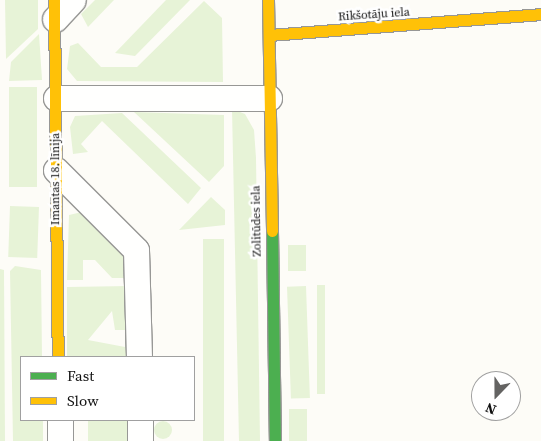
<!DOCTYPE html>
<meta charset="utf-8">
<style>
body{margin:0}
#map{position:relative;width:541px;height:441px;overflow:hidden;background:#fdfcf7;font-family:"Source Serif 4",serif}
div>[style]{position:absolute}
.green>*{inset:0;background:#e7f3d7;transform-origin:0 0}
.round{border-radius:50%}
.roads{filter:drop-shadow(1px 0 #979795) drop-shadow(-1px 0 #979795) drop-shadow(0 1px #979795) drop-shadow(0 -1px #979795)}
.street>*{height:25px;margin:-12.5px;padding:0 12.5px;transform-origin:12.5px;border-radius:12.5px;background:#fffffe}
.fast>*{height:11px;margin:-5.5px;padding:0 5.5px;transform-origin:5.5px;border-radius:5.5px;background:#4caf50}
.slow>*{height:11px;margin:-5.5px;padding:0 5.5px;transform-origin:5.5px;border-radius:5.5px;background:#ffc107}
span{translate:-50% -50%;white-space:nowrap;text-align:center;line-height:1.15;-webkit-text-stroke:5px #fff;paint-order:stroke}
.street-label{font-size:12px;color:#111}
.legend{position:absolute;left:20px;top:356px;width:175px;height:65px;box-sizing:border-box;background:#fff;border:1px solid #a0a0a0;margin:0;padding:6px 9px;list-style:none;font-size:15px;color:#111}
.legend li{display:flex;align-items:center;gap:10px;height:25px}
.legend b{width:25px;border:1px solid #a0a0a0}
.north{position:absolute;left:471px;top:371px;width:50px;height:50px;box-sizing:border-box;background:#fff;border:1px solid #a0a0a0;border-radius:50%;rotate:202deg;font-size:14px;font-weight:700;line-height:20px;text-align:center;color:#111}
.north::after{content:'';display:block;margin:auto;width:18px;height:22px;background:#646362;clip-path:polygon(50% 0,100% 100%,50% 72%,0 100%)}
</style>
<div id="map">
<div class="green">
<div style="clip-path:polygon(5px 0,38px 0,38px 29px,6px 59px)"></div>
<div style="clip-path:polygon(95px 0,114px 0,88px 27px,81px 14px)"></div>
<div style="clip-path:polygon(166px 0,190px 0,135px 56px,115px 53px)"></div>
<div style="clip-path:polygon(204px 1px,222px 18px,223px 82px,77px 81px,67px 69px,70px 46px,78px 43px,101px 67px,137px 67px)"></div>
<div style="clip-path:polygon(39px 34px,42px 80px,9px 81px,11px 62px)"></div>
<div style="left:9px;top:87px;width:28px;height:100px"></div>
<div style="clip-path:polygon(232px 109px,245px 114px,254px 130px,256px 158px,260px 441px,239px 441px)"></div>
<div style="clip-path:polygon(134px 112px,224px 115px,224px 166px,209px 182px)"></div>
<div style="clip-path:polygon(122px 113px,201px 188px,188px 204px,102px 121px,81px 144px,88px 152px,73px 154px,70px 127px,75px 116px)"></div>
<div style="clip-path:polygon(211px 197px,225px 210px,225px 225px,179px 230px)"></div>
<div style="left:10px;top:206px;width:29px;height:51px;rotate:2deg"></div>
<div style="clip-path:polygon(82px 212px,125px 250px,129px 278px,112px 278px,95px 260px,83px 260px,83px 280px,67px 280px,69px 215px)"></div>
<div style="left:203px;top:239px;width:21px;height:202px"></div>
<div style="left:288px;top:245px;width:18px;height:26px"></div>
<div style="clip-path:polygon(15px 266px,41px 270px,42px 357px,21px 357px,21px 420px,43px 420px,43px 441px,13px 441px,10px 271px)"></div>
<div style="clip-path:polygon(0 269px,4px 270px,5px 441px,0 441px)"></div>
<div style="left:317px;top:285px;width:8px;height:109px"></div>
<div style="clip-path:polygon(129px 286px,129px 330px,115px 330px,112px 311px,88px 340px,125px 347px,125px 335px,129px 335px,130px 357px,67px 357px,67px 287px)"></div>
<div style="left:306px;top:286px;width:112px;height:19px;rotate:88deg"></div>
<div style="left:307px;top:409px;width:32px;height:18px;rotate:90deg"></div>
<div style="left:88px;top:420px;width:42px;height:21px"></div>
<div class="round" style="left:154px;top:421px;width:18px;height:18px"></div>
</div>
<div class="roads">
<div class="street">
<div style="left:55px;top:19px;width:26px;rotate:-47deg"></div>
<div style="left:56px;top:98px;width:213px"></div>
<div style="left:56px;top:170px;width:113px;rotate:45deg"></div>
<div style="left:136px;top:250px;width:107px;rotate:88.4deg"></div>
<div style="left:60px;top:420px;width:21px;rotate:90deg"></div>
<div style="left:140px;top:420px;width:21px;rotate:90deg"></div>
</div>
<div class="fast">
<div style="left:272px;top:231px;width:210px;rotate:89.2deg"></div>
</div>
<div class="slow">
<div style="left:54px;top:0;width:357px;rotate:89.4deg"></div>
<div style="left:268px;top:0;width:231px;rotate:89deg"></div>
<div style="left:269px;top:35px;width:273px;rotate:-4.4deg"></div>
</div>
</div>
<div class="street-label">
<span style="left:374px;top:15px;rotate:-4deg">Rikšotāju iela</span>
<span style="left:56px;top:179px;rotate:-90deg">Imantas 18. līnija</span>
<span style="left:257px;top:221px;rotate:-91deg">Zolitūdes iela</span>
</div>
<ul class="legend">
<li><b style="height:6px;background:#4caf50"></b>Fast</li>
<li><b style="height:6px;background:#ffc107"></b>Slow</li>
</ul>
<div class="north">N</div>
</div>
